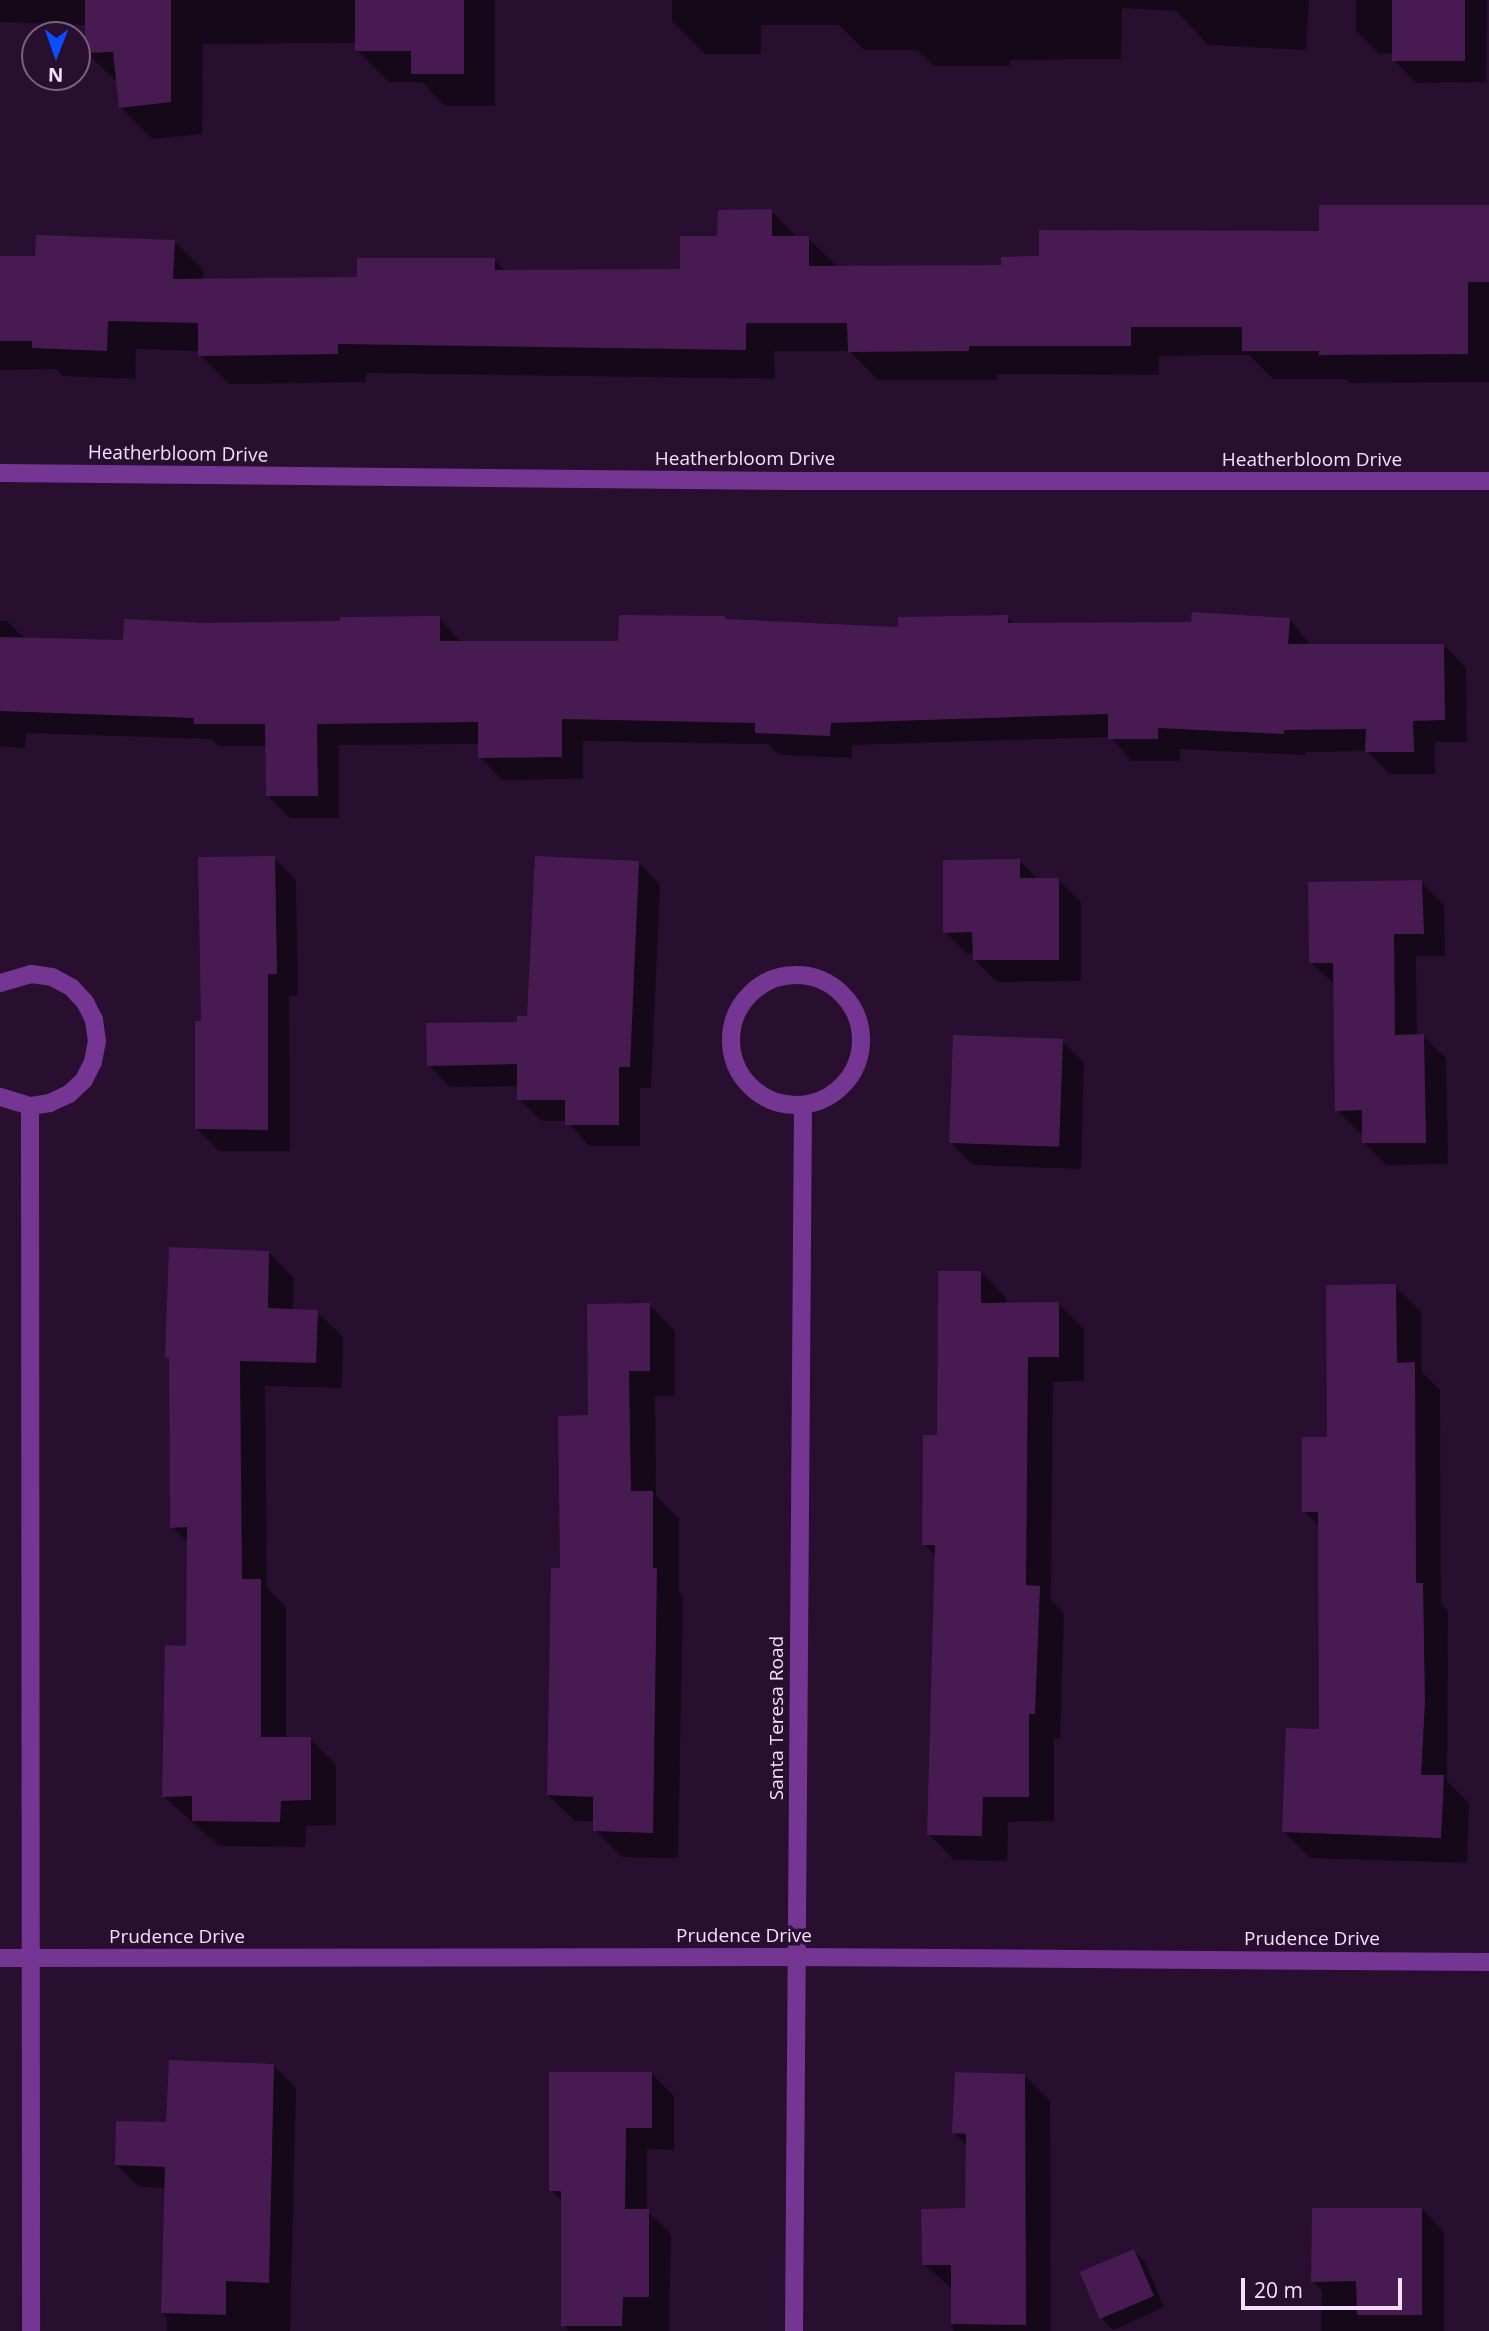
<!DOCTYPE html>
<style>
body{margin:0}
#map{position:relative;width:1489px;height:2331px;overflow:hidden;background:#290f2f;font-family:"Open Sans",sans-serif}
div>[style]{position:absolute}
.shadow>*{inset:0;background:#0007}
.building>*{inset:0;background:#481a52;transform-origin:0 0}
.minor>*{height:18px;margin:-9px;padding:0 9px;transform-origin:9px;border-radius:9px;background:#743692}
.minor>.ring{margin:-9px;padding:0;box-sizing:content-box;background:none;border:18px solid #743692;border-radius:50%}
span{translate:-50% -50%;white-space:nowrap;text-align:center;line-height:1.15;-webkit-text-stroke:7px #290f2f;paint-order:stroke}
.street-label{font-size:19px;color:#f6deff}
.north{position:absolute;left:21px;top:21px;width:70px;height:70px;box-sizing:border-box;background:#290f2f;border:2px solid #7b6282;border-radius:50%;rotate:181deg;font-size:19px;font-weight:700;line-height:28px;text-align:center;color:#f6deff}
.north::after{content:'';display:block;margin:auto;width:24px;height:32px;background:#0a4dff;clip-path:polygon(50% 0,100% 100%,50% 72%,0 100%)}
.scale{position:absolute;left:1241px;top:2278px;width:161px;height:32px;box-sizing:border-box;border:4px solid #f6deff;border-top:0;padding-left:9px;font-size:21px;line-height:24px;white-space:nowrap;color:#f6deff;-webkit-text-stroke:5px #290f2f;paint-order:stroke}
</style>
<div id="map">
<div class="shadow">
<div style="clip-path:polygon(0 0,495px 0,495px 106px,445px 106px,422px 82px,389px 82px,357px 50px,357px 43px,203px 44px,202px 134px,152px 139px,120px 107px,118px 83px,86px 52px,86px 25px,0 22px)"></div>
<div style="clip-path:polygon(672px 0,1309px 0,1306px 50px,1208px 45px,1176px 11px,1122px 8px,1121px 59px,1010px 60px,1010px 66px,934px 66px,917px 50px,864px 50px,839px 25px,761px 25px,761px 54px,705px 54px,672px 21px)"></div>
<div style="clip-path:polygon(1356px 0,1487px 0,1486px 82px,1416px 83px,1394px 60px,1394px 53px,1379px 54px,1356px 31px)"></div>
<div style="clip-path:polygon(1489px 207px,1489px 382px,1350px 383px,1346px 379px,1273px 379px,1249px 355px,1159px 356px,1159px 375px,997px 374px,997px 380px,878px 380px,849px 351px,774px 351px,775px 379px,366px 373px,366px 382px,229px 384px,200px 355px,200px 351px,136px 349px,135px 379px,63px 376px,56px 369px,0 370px,0 258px,37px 258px,174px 241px,203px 270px,203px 280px,359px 279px,494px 259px,506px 272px,682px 271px,719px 237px,771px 211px,798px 238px,808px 238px,838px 267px,1003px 267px,1040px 258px,1320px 232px)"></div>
<div style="clip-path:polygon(1007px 617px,1015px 625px,1193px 624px,1289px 619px,1311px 645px,1444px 645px,1466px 668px,1467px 742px,1435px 742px,1435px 774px,1389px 774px,1367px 751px,1306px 752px,1305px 755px,1180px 749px,1180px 761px,1132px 761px,1110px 737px,852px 745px,852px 758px,779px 755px,768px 744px,583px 741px,583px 779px,502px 780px,480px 757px,480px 744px,339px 745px,339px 818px,290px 818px,267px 795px,267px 746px,219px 746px,212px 739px,26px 733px,25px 748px,0 747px,0 621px,7px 621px,25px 639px,124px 642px,206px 624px,342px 623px,439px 618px,462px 643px,620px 643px,725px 618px,728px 621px,900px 629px)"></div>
<div style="clip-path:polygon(274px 858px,296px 880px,298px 995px,289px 996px,290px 1151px,219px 1151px,197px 1129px,203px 1023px)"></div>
<div style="clip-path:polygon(1020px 861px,1038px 880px,1058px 879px,1081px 902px,1081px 981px,997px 982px,974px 959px,974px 954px,967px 954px,945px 932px)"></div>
<div style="clip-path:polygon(639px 863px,660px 885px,651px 1088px,640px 1088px,640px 1146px,589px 1146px,567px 1121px,541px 1121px,519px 1099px,519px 1086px,450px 1087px,429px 1065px,529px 1018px)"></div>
<div style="clip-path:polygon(1421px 882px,1444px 905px,1445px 956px,1416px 956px,1417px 1036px,1423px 1036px,1446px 1058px,1448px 1164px,1386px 1165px,1364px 1143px,1364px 1132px,1359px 1132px,1337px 1110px,1335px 985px,1310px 962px)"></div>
<div style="clip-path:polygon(1062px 1041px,1084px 1063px,1081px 1169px,973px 1165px,951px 1143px)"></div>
<div style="clip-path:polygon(269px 1253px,294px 1278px,293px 1311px,317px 1312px,343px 1337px,342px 1388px,265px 1386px,267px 1587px,286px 1607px,286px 1739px,310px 1739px,336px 1764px,336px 1825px,306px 1826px,305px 1847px,219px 1846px,163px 1796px,188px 1647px,188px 1543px,172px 1527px)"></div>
<div style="clip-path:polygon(981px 1272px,1006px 1298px,1006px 1305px,1059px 1304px,1084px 1329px,1084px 1381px,1053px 1382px,1051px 1600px,1064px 1613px,1060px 1739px,1054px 1738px,1054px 1821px,1008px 1822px,1007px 1861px,954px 1860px,929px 1834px,937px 1557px,924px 1544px,938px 1436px)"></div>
<div style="clip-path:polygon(1395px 1286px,1421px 1312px,1422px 1372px,1440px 1390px,1441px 1603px,1448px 1611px,1447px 1781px,1469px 1803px,1467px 1863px,1310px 1858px,1284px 1832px,1321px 1731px,1320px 1527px,1304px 1511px,1329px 1438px)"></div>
<div style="clip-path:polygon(649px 1305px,675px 1331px,675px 1396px,655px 1396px,656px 1496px,679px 1518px,679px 1592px,683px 1596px,678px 1858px,621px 1857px,595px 1830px,595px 1822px,575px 1821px,548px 1795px,562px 1570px,590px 1417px)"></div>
<div style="clip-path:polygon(273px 2065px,296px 2088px,290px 2331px,167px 2331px,167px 2317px,163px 2313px,166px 2188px,139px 2187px,116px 2165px,168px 2124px)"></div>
<div style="clip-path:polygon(652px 2074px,674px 2096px,674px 2150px,647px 2149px,647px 2211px,671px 2234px,669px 2331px,569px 2331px,563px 2325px,563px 2202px,551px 2190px)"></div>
<div style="clip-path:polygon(1025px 2076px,1050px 2101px,1051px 2331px,953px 2331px,952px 2289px,924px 2264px,967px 2210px,968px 2147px,954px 2133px)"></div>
<div style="clip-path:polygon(1422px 2209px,1444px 2232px,1444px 2331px,1321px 2331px,1322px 2290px,1313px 2281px)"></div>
<div style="clip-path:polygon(1134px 2251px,1145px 2262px,1164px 2307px,1113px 2330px,1102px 2319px)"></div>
</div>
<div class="building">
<div style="clip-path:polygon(85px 0,171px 0,171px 102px,119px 108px,113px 52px,85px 53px)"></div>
<div style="clip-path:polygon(355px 0,464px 0,464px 74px,411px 74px,411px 51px,355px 51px)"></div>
<div style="left:1392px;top:0;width:73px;height:61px"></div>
<div style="clip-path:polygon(1319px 205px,1489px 205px,1489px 282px,1468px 282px,1468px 354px,1319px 355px,1319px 351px,1242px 351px,1242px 327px,1131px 327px,1131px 346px,969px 346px,969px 351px,848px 352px,847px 323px,746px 323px,746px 350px,338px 344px,338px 354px,198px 356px,198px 323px,108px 321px,107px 351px,32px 348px,32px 341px,0 341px,0 256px,35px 256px,36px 235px,175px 240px,173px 279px,357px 277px,357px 258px,495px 258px,495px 270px,680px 269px,680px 236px,717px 236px,718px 210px,772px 209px,772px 236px,809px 236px,809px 266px,1001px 265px,1001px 257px,1039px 256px,1039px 230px,1319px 231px)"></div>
<div style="clip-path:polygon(1192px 612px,1290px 618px,1288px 644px,1444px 644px,1445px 720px,1413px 721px,1414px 752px,1365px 752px,1366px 729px,1284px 730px,1284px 734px,1158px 728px,1158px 739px,1108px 739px,1108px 714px,831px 723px,830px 736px,755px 733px,755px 723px,562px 719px,562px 757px,478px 758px,478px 722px,317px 724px,318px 796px,266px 796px,265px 724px,194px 724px,194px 718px,0 711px,0 637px,123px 640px,124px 619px,206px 623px,340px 621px,340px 617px,440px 616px,440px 641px,618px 641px,619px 615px,725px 616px,725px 619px,898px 627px,898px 617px,1008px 615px,1008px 623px,1191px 622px)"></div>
<div style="clip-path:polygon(275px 856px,277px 974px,268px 974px,268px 1130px,195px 1129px,195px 1021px,201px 1021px,198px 857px)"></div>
<div style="clip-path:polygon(535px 856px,639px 861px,630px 1067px,619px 1067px,619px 1125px,565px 1125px,565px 1100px,517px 1100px,517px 1064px,427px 1066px,426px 1023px,517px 1022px,517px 1016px,527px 1016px)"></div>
<div style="clip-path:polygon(1020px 859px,1020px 878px,1059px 878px,1059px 960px,973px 960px,972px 932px,943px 933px,943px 860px)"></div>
<div style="clip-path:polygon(1422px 880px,1424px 934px,1394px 934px,1395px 1035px,1424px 1034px,1426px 1143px,1362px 1143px,1362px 1110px,1335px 1111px,1333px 963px,1309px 963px,1308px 882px)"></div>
<div style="left:953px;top:1035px;width:110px;height:108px;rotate:2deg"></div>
<div style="clip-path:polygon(169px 1247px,269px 1251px,268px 1308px,318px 1310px,316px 1363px,240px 1361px,242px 1579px,261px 1579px,261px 1737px,311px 1737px,311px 1800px,281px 1801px,280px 1822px,192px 1821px,192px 1796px,162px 1797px,165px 1645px,186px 1646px,187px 1527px,170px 1528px,169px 1358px,165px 1358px)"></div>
<div style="clip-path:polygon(938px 1271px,981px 1271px,981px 1303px,1059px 1302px,1059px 1357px,1028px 1357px,1026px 1585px,1040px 1586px,1035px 1714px,1029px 1714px,1029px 1797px,983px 1797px,982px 1836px,927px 1835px,935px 1545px,922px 1545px,923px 1435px,937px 1435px)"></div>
<div style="clip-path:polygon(1396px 1284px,1397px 1363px,1415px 1362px,1416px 1583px,1423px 1583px,1425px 1702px,1421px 1775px,1444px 1775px,1441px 1838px,1282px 1832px,1286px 1728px,1319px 1729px,1318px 1512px,1302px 1512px,1302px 1437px,1327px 1437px,1326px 1285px)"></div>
<div style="clip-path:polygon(650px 1303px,650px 1371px,629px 1371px,631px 1491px,653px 1491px,653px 1568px,657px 1568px,653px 1833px,593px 1831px,593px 1797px,547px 1795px,551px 1568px,560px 1568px,558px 1416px,588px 1415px,587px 1304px)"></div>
<div style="clip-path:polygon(169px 2060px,274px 2064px,269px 2283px,226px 2281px,226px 2315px,161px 2313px,165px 2167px,115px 2165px,116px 2121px,166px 2122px)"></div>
<div style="clip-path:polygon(549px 2072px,652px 2072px,652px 2128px,626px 2128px,625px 2209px,649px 2209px,649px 2297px,623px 2297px,622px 2326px,561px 2326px,561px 2191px,549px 2191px)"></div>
<div style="clip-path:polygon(955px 2072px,1025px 2074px,1026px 2325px,951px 2324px,951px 2265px,922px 2265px,921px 2209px,965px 2208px,966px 2134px,952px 2133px)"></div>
<div style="clip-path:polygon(1312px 2208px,1422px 2208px,1422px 2315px,1357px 2315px,1356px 2281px,1311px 2282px)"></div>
<div style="left:1134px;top:2249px;width:51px;height:59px;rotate:67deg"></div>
</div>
<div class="minor">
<div style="left:0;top:473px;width:791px;rotate:0.58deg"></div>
<div style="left:791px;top:481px;width:698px"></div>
<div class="ring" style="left:731px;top:975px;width:112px;height:112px"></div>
<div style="left:0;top:983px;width:32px;rotate:-16deg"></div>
<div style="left:31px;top:974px;width:21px;rotate:8deg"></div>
<div style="left:52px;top:977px;width:21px;rotate:28deg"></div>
<div style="left:71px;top:987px;width:21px;rotate:47deg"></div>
<div style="left:85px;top:1002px;width:20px;rotate:63deg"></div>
<div style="left:94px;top:1020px;width:21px;rotate:82deg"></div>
<div style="left:97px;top:1041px;width:21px;rotate:101deg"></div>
<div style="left:93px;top:1062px;width:20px;rotate:117deg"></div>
<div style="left:84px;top:1080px;width:21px;rotate:137deg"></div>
<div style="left:69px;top:1094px;width:21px;rotate:155deg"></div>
<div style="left:50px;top:1103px;width:20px;rotate:171deg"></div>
<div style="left:30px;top:1106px;width:31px;rotate:-163deg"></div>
<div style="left:30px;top:1106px;width:1225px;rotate:89.95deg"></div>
<div style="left:0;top:1958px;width:796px;rotate:-0.07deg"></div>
<div style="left:796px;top:1957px;width:693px;rotate:0.41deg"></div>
<div style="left:794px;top:2331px;width:1226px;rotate:-89.58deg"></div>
</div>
<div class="street-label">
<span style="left:178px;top:454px;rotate:1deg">Heatherbloom Drive</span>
<span style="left:745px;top:459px">Heatherbloom Drive</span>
<span style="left:1312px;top:460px">Heatherbloom Drive</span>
<span style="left:777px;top:1718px;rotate:-90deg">Santa Teresa Road</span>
<span style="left:744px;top:1936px">Prudence Drive</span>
<span style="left:177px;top:1937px">Prudence Drive</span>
<span style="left:1312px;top:1939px">Prudence Drive</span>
</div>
<div class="north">N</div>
<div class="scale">20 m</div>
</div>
